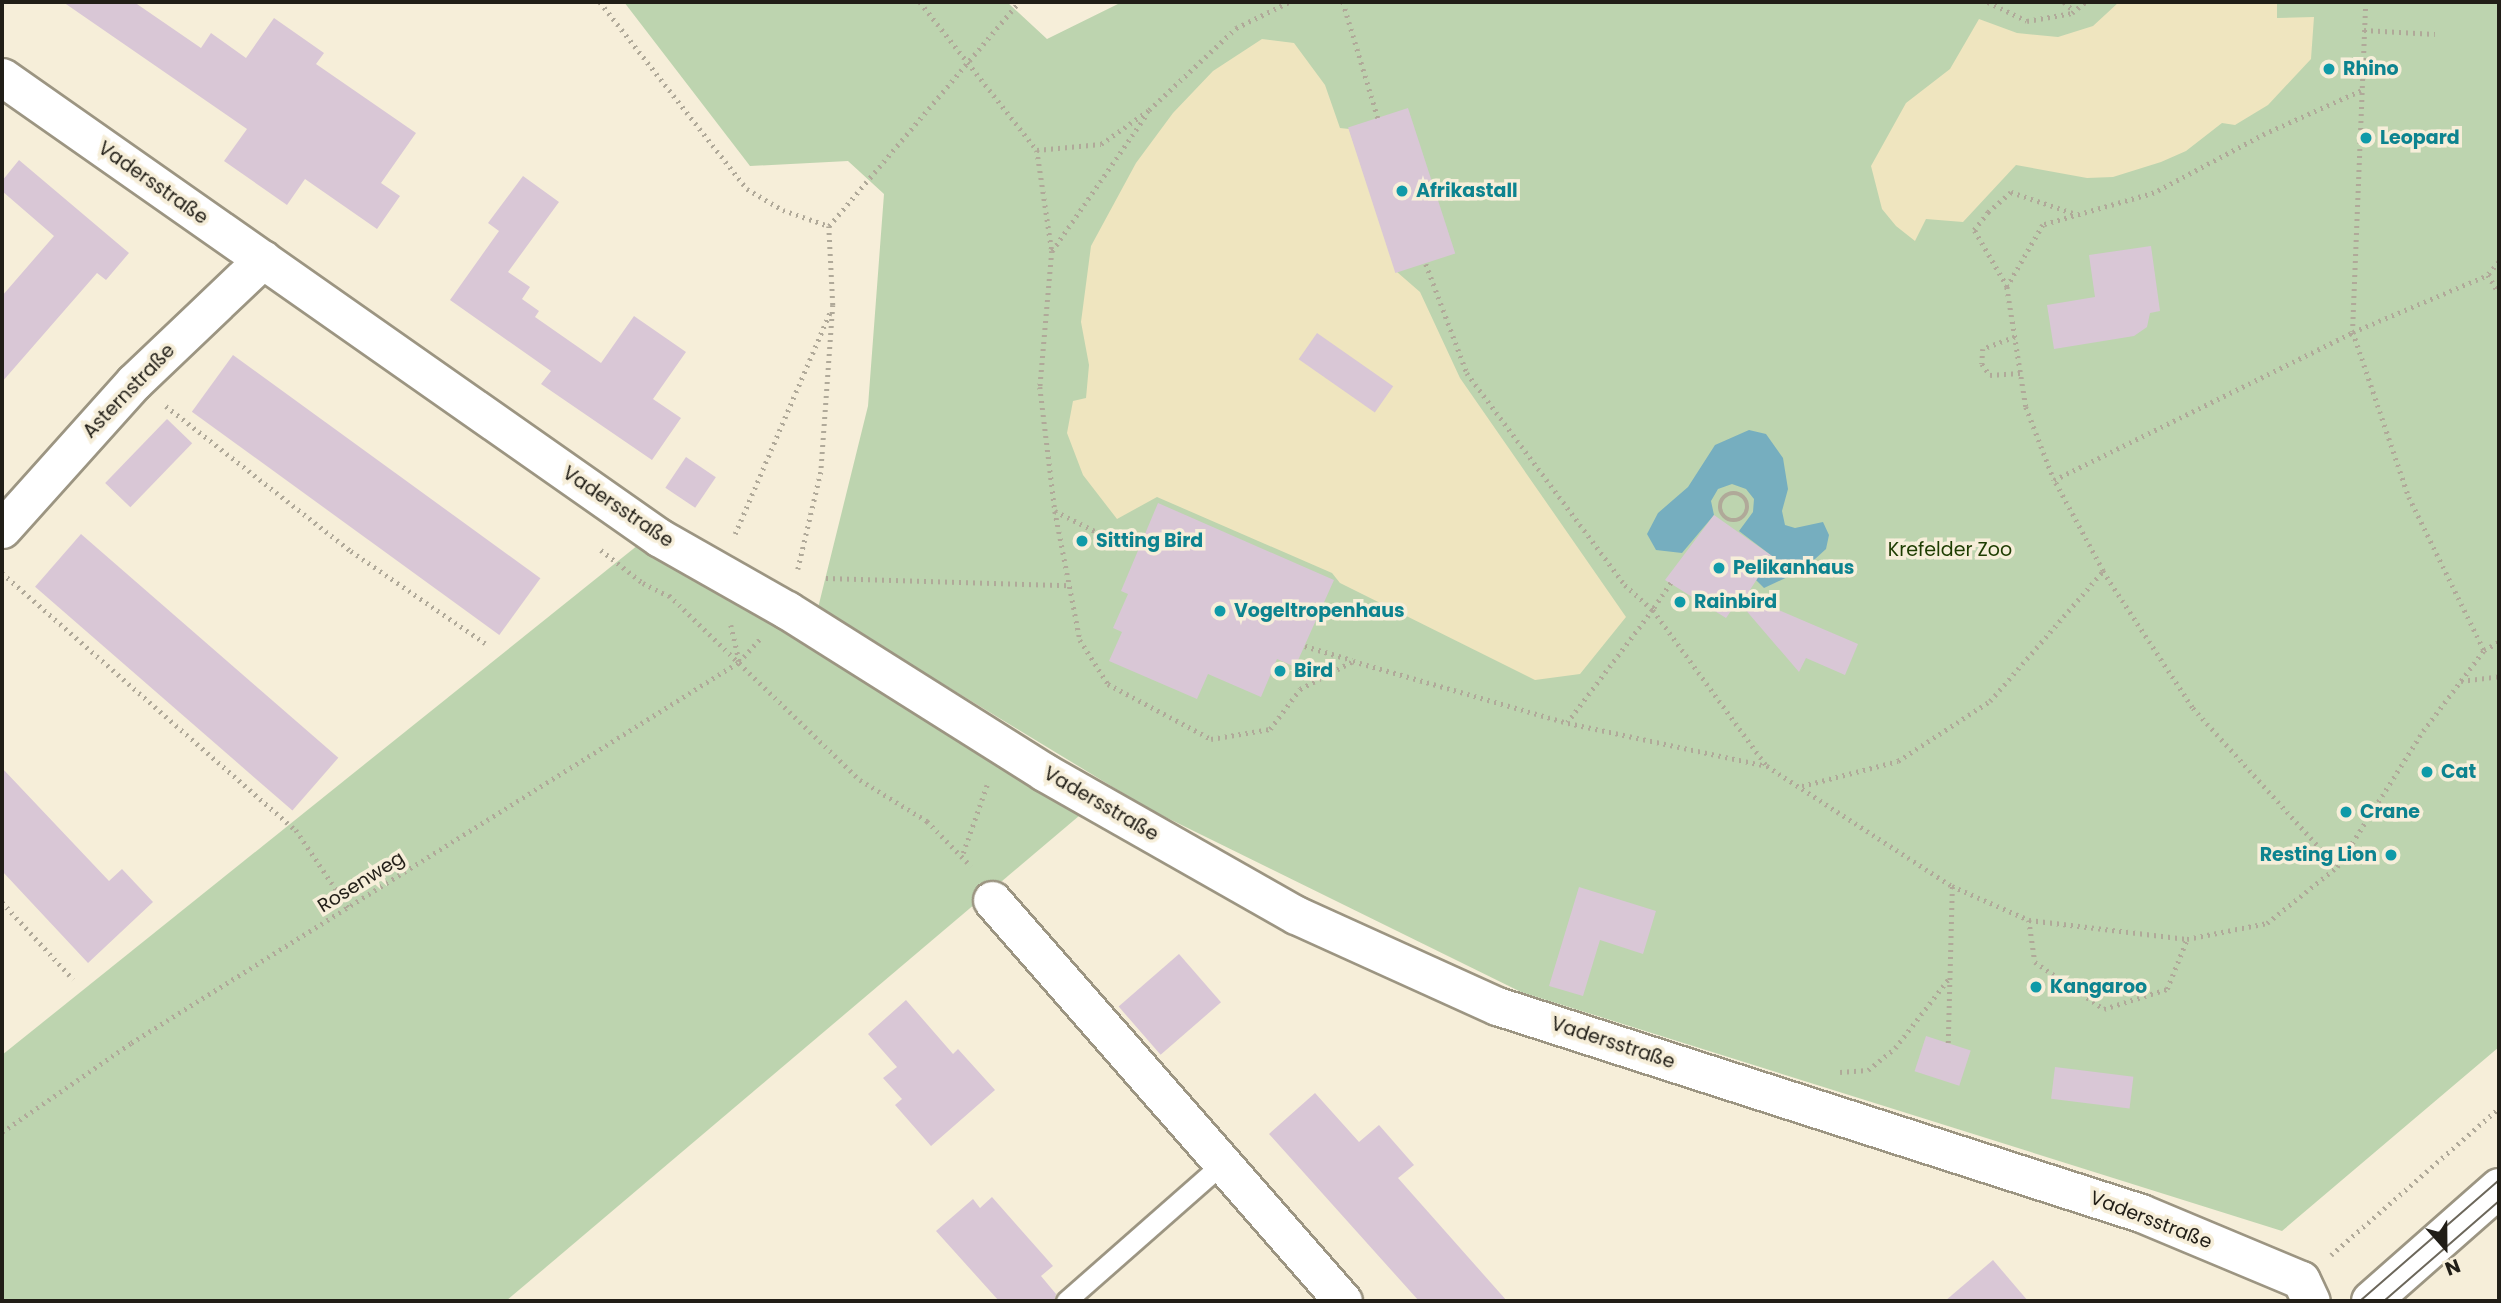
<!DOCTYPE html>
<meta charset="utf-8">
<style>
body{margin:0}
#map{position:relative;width:2501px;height:1303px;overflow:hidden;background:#f6eed9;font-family:Poppins,sans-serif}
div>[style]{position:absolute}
.green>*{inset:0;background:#bdd4af}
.sand>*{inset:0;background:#efe5bf}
.water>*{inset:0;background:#76aebf}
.building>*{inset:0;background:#d9c7d6;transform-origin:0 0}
.path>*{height:4.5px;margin-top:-2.25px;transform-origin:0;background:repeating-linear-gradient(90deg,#b0a999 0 2px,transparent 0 7px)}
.path>.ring{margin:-2.25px;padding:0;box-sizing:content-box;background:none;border:4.5px solid #b0a999;border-radius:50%}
.roads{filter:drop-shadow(2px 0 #9c9582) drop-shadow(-2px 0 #9c9582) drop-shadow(0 2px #9c9582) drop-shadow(0 -2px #9c9582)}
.service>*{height:19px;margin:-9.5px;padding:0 9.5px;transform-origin:9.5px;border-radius:9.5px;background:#fff}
.minor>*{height:37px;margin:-18.5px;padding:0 18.5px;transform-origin:18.5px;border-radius:18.5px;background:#fff}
.secondary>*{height:38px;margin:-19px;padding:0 19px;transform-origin:19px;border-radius:19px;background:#fff}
.tram>*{height:2px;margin:-1px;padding:0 1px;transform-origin:1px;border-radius:1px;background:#6c675b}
.path-bridge>*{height:4.5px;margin-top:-2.25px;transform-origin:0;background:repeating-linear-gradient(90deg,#b0a999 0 2px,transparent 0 7px)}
.dots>*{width:19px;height:19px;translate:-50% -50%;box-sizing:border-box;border:4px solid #f6eed9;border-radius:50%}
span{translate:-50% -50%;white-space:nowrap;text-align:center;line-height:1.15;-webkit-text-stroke:7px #f6eed9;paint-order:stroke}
.culture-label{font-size:19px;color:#0d838f;font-weight:700}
.left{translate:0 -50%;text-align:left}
.right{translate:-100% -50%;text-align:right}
.street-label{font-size:19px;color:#211e17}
.park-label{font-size:19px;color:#1d3c00}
.frame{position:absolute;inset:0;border:4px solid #211e17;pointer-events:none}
.north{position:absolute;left:2410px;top:1212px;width:70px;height:70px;-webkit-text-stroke:5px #f6eed9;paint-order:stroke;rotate:159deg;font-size:19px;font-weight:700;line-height:28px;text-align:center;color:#211e17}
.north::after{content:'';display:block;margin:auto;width:24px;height:32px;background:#211e17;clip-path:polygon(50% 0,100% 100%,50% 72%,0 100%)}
</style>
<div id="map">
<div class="green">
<div style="clip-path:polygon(624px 2px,1007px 2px,1047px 39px,1122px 2px,2499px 2px,2499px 1047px,2282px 1231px,1521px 992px,1149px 809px,818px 608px,868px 406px,884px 194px,848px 161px,750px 166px)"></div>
<div style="clip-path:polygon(648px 537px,1086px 810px,506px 1301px,2px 1301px,2px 1055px)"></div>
</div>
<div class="sand">
<div style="clip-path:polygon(2119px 2px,2277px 2px,2277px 18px,2314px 17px,2311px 59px,2268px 105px,2235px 125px,2222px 123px,2186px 151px,2161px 162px,2113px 177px,2087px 178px,2016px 165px,1963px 222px,1926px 219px,1915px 241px,1896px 226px,1882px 209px,1871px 166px,1906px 103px,1950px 69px,1979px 19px,2017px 33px,2058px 37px,2093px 26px)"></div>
<div style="clip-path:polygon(1262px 39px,1294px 43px,1325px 85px,1340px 128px,1349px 129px,1397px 272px,1420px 292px,1460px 378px,1626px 617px,1580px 674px,1535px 680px,1340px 583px,1332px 573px,1157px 497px,1117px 519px,1083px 475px,1067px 433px,1073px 401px,1086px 398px,1089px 365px,1081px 322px,1091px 246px,1136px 163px,1173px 113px,1213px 71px)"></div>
</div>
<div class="water">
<div style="clip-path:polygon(1749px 430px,1766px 434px,1783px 458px,1788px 489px,1782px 511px,1785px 525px,1795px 528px,1823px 522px,1829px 535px,1826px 549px,1803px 570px,1764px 588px,1756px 580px,1772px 556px,1739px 531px,1753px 512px,1754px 499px,1746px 489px,1732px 484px,1718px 489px,1711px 501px,1714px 515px,1682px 553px,1656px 550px,1647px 534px,1658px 513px,1688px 487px,1715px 445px)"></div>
</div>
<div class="building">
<div style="clip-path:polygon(63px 2px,134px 2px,201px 48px,211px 33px,246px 58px,274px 18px,324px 53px,316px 64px,416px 133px,381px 183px,400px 196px,377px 229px,305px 179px,287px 205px,224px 161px,247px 129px)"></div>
<div style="left:1408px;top:108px;width:153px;height:63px;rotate:72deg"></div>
<div style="clip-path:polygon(19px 160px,129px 253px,106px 280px,97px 273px,2px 382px,2px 296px,54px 236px,2px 191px,2px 181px)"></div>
<div style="clip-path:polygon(523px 176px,559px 202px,508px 272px,530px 287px,522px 299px,539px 311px,535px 317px,601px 363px,634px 316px,686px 352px,653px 399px,681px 418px,652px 460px,541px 384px,551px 371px,450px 300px,499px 231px,488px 223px)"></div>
<div style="clip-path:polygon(2151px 246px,2160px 311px,2150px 313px,2147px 327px,2134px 336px,2054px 349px,2047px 305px,2095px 297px,2089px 255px)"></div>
<div style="left:1317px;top:333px;width:93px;height:32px;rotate:35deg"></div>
<div style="left:233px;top:355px;width:380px;height:70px;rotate:36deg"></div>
<div style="left:167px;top:419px;width:35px;height:89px;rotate:44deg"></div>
<div style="left:686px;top:457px;width:36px;height:37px;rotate:34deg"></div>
<div style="clip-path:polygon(1158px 503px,1334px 580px,1295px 667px,1277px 659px,1261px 697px,1208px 674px,1197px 699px,1109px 661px,1122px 632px,1113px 628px,1128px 594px,1121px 591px)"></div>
<div style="clip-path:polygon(1714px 515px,1772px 556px,1746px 596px,1858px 644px,1845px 675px,1806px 658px,1799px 672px,1738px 601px,1726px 618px,1665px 580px)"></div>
<div style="left:81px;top:534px;width:341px;height:70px;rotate:41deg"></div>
<div style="clip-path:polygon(2px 768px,109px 881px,122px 869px,153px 902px,88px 963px,2px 871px)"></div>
<div style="clip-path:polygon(1579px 887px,1656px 911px,1643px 954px,1600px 940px,1583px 996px,1549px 986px)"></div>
<div style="left:1179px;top:954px;width:64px;height:80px;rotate:49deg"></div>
<div style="clip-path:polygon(906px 1000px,953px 1054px,958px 1049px,995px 1090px,931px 1146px,895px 1105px,902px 1099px,883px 1078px,897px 1067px,868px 1034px)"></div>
<div style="left:1926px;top:1036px;width:47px;height:37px;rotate:18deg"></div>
<div style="left:2055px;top:1067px;width:79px;height:32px;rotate:7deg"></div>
<div style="clip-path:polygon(1315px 1093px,1359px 1142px,1379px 1125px,1414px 1165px,1398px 1178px,1507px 1301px,1419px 1301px,1269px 1134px)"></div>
<div style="clip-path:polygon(992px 1197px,1053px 1266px,1041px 1276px,1056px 1294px,1054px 1301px,999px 1301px,936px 1231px,973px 1199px,980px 1208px)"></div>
<div style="clip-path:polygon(1993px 1260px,2028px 1301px,1945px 1301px)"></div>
</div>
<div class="path">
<div style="left:600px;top:2px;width:238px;rotate:51.8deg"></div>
<div style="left:747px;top:189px;width:42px;rotate:30.3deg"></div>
<div style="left:783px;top:210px;width:49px;rotate:19.2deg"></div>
<div style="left:829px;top:226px;width:79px;rotate:87.1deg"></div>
<div style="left:833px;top:305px;width:167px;rotate:94.1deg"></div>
<div style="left:821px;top:472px;width:100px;rotate:103.3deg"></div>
<div style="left:920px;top:2px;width:189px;rotate:51.7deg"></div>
<div style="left:1037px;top:150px;width:64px;rotate:-5.4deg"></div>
<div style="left:1101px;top:144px;width:59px;rotate:-35.3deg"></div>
<div style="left:1149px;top:110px;width:120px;rotate:-43.3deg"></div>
<div style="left:1236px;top:28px;width:59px;rotate:-26.1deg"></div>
<div style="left:1343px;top:2px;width:121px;rotate:73.2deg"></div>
<div style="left:1988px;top:2px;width:43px;rotate:26deg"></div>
<div style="left:2027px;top:21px;width:46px;rotate:-10.1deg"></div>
<div style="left:2072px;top:13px;width:17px;rotate:-40deg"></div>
<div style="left:2064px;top:2px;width:13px;rotate:42deg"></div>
<div style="left:2366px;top:2px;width:330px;rotate:92.3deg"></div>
<div style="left:2353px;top:332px;width:147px;rotate:-22.9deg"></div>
<div style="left:2364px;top:30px;width:71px;rotate:3.2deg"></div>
<div style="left:2361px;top:91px;width:105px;rotate:155.9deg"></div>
<div style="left:2265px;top:134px;width:126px;rotate:152deg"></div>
<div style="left:2154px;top:193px;width:116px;rotate:163.9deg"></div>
<div style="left:2043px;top:225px;width:72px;rotate:120.1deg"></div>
<div style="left:2007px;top:287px;width:121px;rotate:81deg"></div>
<div style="left:2026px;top:407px;width:78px;rotate:69deg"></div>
<div style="left:2054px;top:480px;width:334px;rotate:-26.3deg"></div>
<div style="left:2353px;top:332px;width:174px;rotate:71.3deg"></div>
<div style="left:2409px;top:497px;width:170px;rotate:63.9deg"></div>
<div style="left:1037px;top:150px;width:102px;rotate:81.6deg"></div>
<div style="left:1052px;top:251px;width:137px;rotate:95deg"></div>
<div style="left:1040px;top:387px;width:125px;rotate:83.1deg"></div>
<div style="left:1055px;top:511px;width:131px;rotate:79deg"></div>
<div style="left:1080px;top:640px;width:52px;rotate:57.5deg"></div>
<div style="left:1108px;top:684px;width:117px;rotate:28.1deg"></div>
<div style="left:1211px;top:739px;width:60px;rotate:-9.6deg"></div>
<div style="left:1270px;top:729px;width:50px;rotate:-53.1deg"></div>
<div style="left:1300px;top:689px;width:60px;rotate:-27.8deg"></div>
<div style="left:1353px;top:661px;width:224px;rotate:16.1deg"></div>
<div style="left:1568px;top:723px;width:204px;rotate:12.2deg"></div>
<div style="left:1767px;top:766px;width:221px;rotate:33deg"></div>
<div style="left:1952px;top:886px;width:84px;rotate:23.8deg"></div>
<div style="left:2029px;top:920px;width:159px;rotate:6.9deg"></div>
<div style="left:2187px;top:939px;width:82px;rotate:-11.3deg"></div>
<div style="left:2267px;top:923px;width:90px;rotate:-38.7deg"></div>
<div style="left:2337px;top:867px;width:161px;rotate:-57.7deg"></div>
<div style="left:2423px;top:731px;width:101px;rotate:-53deg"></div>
<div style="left:2484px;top:650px;width:17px;rotate:-28deg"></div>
<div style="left:1052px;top:251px;width:167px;rotate:-55.3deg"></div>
<div style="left:2499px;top:262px;width:17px;rotate:130deg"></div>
<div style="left:2488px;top:275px;width:21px;rotate:59deg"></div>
<div style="left:1426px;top:264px;width:116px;rotate:69.4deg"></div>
<div style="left:1467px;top:373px;width:264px;rotate:53.3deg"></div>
<div style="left:1625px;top:585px;width:38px;rotate:42deg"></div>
<div style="left:1653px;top:610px;width:141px;rotate:127.2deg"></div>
<div style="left:2007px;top:287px;width:66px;rotate:-120.1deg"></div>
<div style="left:1974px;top:230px;width:23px;rotate:-52deg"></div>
<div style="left:1988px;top:212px;width:30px;rotate:-41deg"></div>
<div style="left:2011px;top:192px;width:69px;rotate:18.7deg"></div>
<div style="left:2015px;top:337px;width:34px;rotate:159deg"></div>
<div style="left:1983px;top:349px;width:15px;rotate:94deg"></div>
<div style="left:1982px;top:364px;width:14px;rotate:54deg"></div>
<div style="left:1990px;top:375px;width:30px;rotate:-4deg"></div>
<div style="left:166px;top:406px;width:235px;rotate:38.1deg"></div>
<div style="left:351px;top:551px;width:163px;rotate:34.5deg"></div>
<div class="ring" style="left:1720px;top:493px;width:23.5px;height:23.5px"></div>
<div style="left:1055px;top:511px;width:63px;rotate:26.6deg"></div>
<div style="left:735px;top:534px;width:244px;rotate:-66.8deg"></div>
<div style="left:601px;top:550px;width:53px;rotate:38.2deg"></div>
<div style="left:643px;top:583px;width:29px;rotate:27deg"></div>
<div style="left:2103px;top:571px;width:164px;rotate:56.7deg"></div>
<div style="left:2193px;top:708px;width:215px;rotate:47.8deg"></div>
<div style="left:2px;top:573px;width:390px;rotate:41.2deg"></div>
<div style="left:296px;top:830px;width:93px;rotate:56deg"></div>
<div style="left:826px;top:578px;width:243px;rotate:1.7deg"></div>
<div style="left:1671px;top:583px;width:32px;rotate:124deg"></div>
<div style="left:1653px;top:610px;width:192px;rotate:53.9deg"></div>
<div style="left:669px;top:595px;width:266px;rotate:44.1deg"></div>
<div style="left:860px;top:780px;width:79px;rotate:31.5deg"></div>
<div style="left:927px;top:821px;width:63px;rotate:45.6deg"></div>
<div style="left:731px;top:625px;width:37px;rotate:77deg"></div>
<div style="left:1305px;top:646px;width:49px;rotate:16.6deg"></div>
<div style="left:2461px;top:681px;width:38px;rotate:-7deg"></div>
<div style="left:1802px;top:786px;width:99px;rotate:-14.6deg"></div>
<div style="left:1898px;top:761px;width:110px;rotate:-33.1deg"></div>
<div style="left:1990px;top:701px;width:172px;rotate:-49deg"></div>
<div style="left:2103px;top:571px;width:103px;rotate:-118.3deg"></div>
<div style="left:963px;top:853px;width:72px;rotate:-70.6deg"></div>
<div style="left:2px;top:902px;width:105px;rotate:47.3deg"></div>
<div style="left:2029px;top:920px;width:42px;rotate:81.9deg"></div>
<div style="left:2035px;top:962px;width:83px;rotate:34.3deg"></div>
<div style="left:2104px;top:1009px;width:66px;rotate:-17.6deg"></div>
<div style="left:2167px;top:989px;width:54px;rotate:-68.2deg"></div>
<div style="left:1948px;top:1043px;width:157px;rotate:-88.5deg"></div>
<div style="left:1840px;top:1072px;width:28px;rotate:-4deg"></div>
<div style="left:1868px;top:1070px;width:35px;rotate:-39deg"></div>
<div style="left:1895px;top:1048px;width:90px;rotate:-52.2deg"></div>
<div style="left:2px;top:1132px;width:157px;rotate:-34.6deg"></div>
<div style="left:131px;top:1043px;width:718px;rotate:-32.07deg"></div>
<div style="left:739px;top:662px;width:31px;rotate:-48deg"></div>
<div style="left:2331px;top:1255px;width:223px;rotate:-41.2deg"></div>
</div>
<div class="roads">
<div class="service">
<div style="left:1066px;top:1301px;width:208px;rotate:-41.3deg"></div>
</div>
<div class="minor">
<div style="left:2px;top:77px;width:803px;rotate:35.02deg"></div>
<div style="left:660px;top:538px;width:146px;rotate:29.6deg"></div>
<div style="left:787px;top:610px;width:304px;rotate:32.2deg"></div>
<div style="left:1044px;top:772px;width:290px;rotate:29.6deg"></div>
<div style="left:1296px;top:915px;width:221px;rotate:24.4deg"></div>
<div style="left:1497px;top:1006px;width:676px;rotate:17.82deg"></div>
<div style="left:2141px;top:1213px;width:173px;rotate:22.7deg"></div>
<div style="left:2301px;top:1280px;width:23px;rotate:65deg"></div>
<div style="left:2px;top:529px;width:198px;rotate:-48.1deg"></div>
<div style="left:134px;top:382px;width:178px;rotate:-43.6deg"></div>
<div style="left:992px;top:900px;width:533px;rotate:48.8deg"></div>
</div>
<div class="secondary">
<div style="left:2371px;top:1301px;width:171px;rotate:-41.4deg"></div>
</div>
</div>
<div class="tram">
<div style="left:2360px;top:1301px;width:184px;rotate:-41deg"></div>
<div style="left:2384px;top:1301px;width:152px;rotate:-41deg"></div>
</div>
<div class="path-bridge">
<div style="left:829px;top:226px;width:294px;rotate:-49.7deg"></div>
</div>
<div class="dots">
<div style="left:2329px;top:69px;background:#0f9aa8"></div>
<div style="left:2366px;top:138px;background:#0f9aa8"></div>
<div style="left:1402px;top:191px;background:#0f9aa8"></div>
<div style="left:1082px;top:541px;background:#0f9aa8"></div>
<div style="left:1719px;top:568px;background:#0f9aa8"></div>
<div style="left:1680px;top:602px;background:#0f9aa8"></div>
<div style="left:1220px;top:611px;background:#0f9aa8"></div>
<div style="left:1280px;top:671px;background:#0f9aa8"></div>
<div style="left:2427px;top:772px;background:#0f9aa8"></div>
<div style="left:2346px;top:812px;background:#0f9aa8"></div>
<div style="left:2391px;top:855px;background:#0f9aa8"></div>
<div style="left:2036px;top:987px;background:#0f9aa8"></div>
</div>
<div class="culture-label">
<span class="left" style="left:2343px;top:69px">Rhino</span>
<span class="left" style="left:2380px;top:138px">Leopard</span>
<span class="left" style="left:1416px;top:191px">Afrikastall</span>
<span class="left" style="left:1096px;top:541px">Sitting Bird</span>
<span class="left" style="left:1733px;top:568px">Pelikanhaus</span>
<span class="left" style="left:1694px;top:602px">Rainbird</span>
<span class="left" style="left:1234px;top:611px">Vogeltropenhaus</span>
<span class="left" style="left:1294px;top:671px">Bird</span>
<span class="left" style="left:2441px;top:772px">Cat</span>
<span class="left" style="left:2360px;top:812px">Crane</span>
<span class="right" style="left:2377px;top:855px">Resting Lion</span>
<span class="left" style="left:2050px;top:987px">Kangaroo</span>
</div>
<div class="street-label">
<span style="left:153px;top:183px;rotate:35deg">Vadersstraße</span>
<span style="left:129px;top:391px;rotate:-46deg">Asternstraße</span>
<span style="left:618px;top:507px;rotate:34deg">Vadersstraße</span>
<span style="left:1101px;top:804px;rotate:30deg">Vadersstraße</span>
<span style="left:361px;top:882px;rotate:-32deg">Rosenweg</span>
<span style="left:1613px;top:1043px;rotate:18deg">Vadersstraße</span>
<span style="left:2151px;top:1220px;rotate:21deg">Vadersstraße</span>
</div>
<div class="park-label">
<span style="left:1950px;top:550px">Krefelder Zoo</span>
</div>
<div class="frame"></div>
<div class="north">N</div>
</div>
